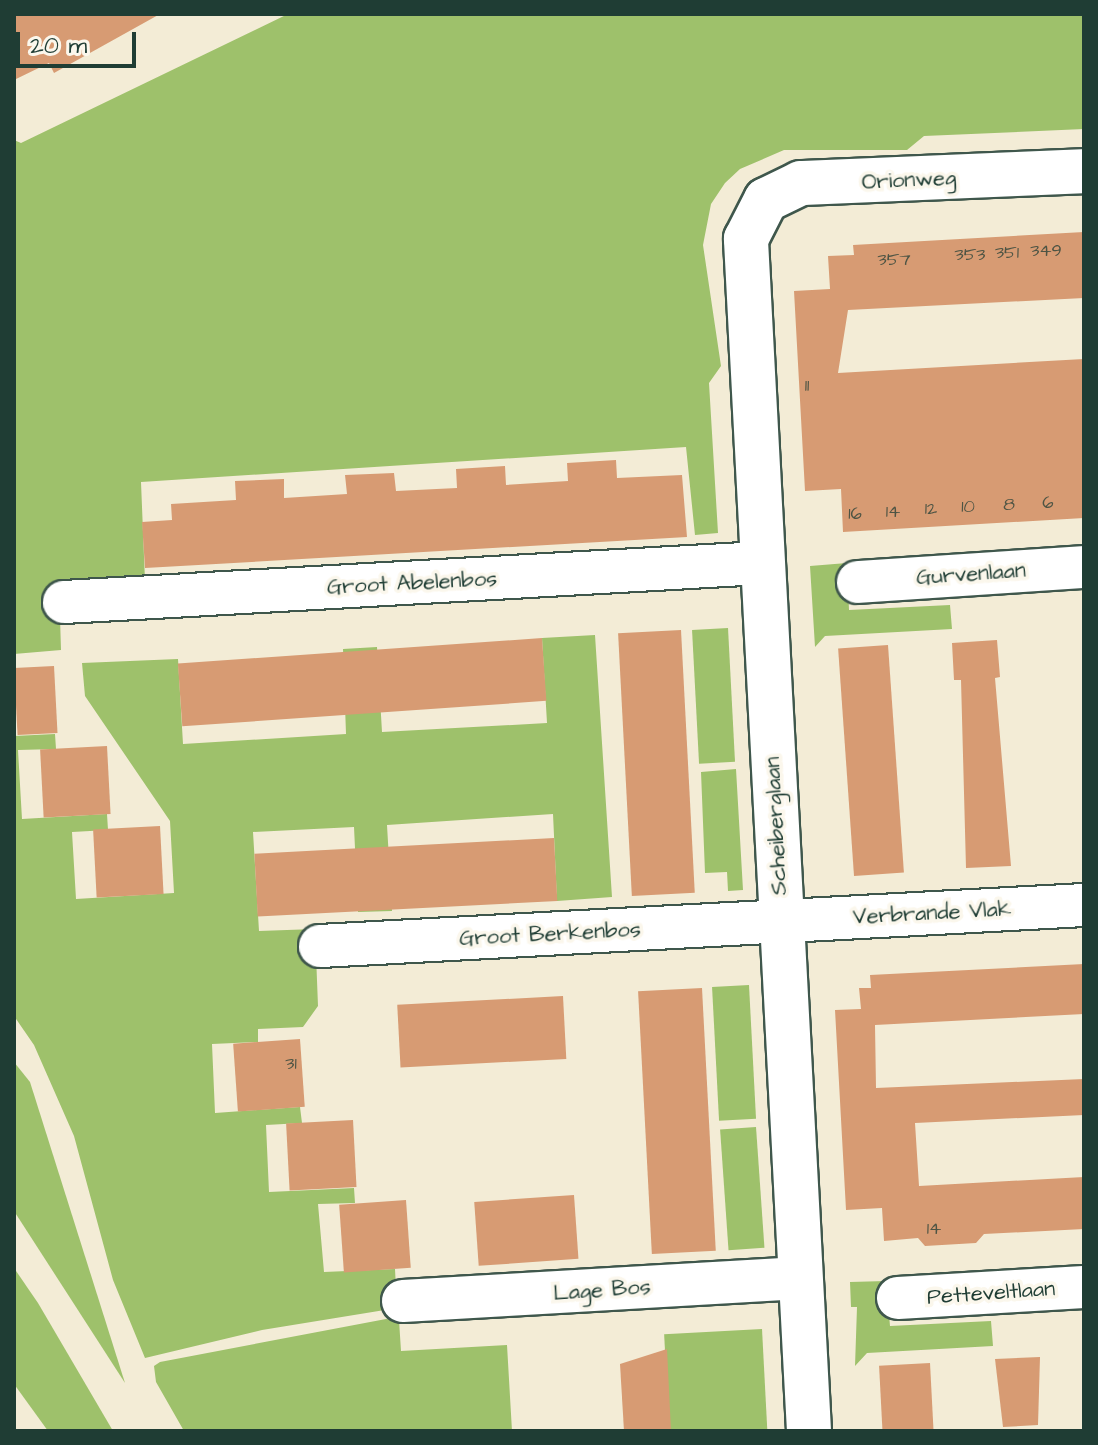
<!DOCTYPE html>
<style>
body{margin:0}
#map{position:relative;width:1098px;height:1445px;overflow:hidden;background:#f3ecd6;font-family:"Architects Daughter",sans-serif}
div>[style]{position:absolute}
.green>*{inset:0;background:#9ec16b;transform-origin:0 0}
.building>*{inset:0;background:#d79b73;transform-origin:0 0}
.roads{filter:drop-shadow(2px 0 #3f574c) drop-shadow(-2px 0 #3f574c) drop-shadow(0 2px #3f574c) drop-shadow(0 -2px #3f574c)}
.street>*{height:42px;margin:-21px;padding:0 21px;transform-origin:21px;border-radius:21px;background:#fff}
.secondary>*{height:44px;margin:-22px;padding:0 22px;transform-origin:22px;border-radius:22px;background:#fff}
span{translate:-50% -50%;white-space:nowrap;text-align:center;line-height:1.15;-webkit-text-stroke:7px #fbf7ec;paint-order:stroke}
.number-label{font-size:18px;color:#4d5444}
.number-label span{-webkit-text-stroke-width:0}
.street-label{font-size:22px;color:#1f3d34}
.frame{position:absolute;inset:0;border:16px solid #1f3d34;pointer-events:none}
.scale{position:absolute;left:16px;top:32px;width:120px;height:36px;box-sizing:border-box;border:4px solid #1f3d34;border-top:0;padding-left:10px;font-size:24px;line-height:28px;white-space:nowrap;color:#1f3d34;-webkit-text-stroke:6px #fbf7ec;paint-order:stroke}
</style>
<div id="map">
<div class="green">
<div style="clip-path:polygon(288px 14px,1084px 14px,1084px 129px,924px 136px,907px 150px,784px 150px,740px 169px,725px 183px,711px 204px,703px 245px,721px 366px,709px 383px,718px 533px,695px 535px,686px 447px,141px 482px,145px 581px,59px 584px,61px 650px,14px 654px,14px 140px,21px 143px)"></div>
<div style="clip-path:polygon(847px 563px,849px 610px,950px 605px,952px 629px,825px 636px,815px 647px,810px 566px)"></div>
<div style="left:728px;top:628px;width:134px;height:36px;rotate:87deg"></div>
<div style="clip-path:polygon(595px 635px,612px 897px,557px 901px,553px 814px,387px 825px,392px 911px,358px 912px,354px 827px,253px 832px,259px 931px,315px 929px,318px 1006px,303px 1027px,258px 1029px,258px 1042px,212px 1044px,215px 1113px,300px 1107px,302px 1123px,266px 1125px,269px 1192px,354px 1188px,355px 1203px,318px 1204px,324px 1272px,395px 1269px,397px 1308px,262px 1330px,145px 1358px,113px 1280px,74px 1136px,34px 1045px,14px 1016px,14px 736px,55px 734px,56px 749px,18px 750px,22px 819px,107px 814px,108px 830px,72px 832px,76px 899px,174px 893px,170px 821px,85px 696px,82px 663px,178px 659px,183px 744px,346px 734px,343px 649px,377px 647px,382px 732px,547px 723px,542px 638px)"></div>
<div style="clip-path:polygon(736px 769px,743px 890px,728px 891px,727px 872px,705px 873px,701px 772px)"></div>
<div style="left:749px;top:985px;width:134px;height:37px;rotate:87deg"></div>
<div style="clip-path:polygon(14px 1062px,30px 1082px,125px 1383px,14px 1211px)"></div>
<div style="left:756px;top:1127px;width:121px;height:36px;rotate:86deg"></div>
<div style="clip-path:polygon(14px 1268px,38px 1303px,113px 1431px,48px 1431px,14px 1384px)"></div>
<div style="clip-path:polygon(886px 1281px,890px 1326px,991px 1321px,993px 1346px,867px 1353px,855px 1366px,857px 1307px,851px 1307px,850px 1282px)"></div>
<div style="clip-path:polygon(386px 1319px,399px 1320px,401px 1351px,507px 1345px,512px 1431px,184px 1431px,156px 1382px,154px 1366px,160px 1362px)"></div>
<div style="left:762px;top:1329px;width:102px;height:98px;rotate:87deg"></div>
</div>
<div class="building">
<div style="clip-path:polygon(14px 14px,160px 14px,54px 73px,49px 63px,14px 80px)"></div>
<div style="clip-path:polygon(1084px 232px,1084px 298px,848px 310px,838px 373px,1084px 359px,1084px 518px,843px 532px,841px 489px,805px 491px,794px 291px,830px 289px,828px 256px,854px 255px,853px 245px)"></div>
<div style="clip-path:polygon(616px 460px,617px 478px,682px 475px,687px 537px,145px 568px,142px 522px,172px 520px,171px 504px,236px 500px,235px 481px,284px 479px,284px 498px,347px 494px,345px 475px,370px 474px,394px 473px,396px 491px,457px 488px,456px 469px,505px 466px,506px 485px,568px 481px,567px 463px)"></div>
<div style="left:681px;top:630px;width:263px;height:63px;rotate:87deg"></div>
<div style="left:542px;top:638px;width:63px;height:365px;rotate:86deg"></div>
<div style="clip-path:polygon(997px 640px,1000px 677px,995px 678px,1011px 866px,966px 868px,961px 680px,954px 680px,952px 643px)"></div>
<div style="left:888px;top:645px;width:228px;height:50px;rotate:86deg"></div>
<div style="left:54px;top:666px;width:67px;height:40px;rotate:87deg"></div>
<div style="left:107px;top:746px;width:68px;height:67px;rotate:87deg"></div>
<div style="left:160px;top:826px;width:68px;height:67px;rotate:87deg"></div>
<div style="left:554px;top:838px;width:63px;height:300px;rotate:87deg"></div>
<div style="clip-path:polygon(1084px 964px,1084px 1014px,875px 1025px,876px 1088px,1084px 1079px,1084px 1115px,915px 1123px,919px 1186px,1084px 1177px,1084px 1229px,984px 1234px,976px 1243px,925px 1246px,918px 1238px,884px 1241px,882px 1208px,846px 1210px,835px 1010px,861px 1009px,859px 988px,871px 988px,870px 975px)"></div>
<div style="left:702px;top:988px;width:263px;height:64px;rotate:87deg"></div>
<div style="left:563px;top:996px;width:63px;height:166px;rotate:87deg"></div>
<div style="left:300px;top:1039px;width:68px;height:67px;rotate:86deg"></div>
<div style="left:353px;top:1120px;width:67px;height:67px;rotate:87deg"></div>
<div style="left:574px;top:1195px;width:64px;height:100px;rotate:86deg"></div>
<div style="left:406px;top:1200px;width:68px;height:67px;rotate:86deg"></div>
<div style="clip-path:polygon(667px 1349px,671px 1431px,624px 1431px,620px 1364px)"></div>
<div style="clip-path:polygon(1040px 1357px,1038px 1425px,1003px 1427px,995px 1359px)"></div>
<div style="left:930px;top:1363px;width:68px;height:51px;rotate:87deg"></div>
</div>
<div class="roads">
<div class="street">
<div style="left:858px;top:582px;width:226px;rotate:-3.8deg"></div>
<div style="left:64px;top:602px;width:698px;rotate:-3.2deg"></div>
<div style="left:320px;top:946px;width:765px;rotate:-3.07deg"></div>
<div style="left:898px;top:1298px;width:186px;rotate:-3.4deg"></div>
<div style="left:403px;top:1301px;width:398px;rotate:-3.3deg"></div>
</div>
<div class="secondary">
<div style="left:809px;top:1431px;width:1194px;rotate:-93.03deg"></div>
<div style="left:746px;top:239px;width:44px;rotate:-62.9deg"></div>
<div style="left:766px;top:200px;width:39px;rotate:-26deg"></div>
<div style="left:801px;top:183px;width:283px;rotate:-2.4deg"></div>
</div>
</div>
<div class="number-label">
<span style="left:1046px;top:251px">349</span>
<span style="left:1007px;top:253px">351</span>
<span style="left:970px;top:255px">353</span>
<span style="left:894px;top:260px">357</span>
<span style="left:807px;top:386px">11</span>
<span style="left:1048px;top:503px">6</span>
<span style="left:1009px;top:505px">8</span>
<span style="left:968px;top:507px">10</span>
<span style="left:931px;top:509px">12</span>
<span style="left:893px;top:512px">14</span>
<span style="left:855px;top:514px">16</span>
<span style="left:291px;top:1064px">31</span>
<span style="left:934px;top:1229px">14</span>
</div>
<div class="street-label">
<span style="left:909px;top:180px;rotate:-3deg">Orionweg</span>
<span style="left:971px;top:574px;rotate:-4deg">Gurvenlaan</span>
<span style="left:412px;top:583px;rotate:-3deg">Groot Abelenbos</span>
<span style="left:776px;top:826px;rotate:-93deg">Scheiberglaan</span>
<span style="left:932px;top:913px;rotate:-3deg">Verbrande Vlak</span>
<span style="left:550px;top:934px;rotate:-3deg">Groot Berkenbos</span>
<span style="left:602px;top:1290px;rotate:-4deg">Lage Bos</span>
<span style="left:991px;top:1293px;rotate:-4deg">Petteveltlaan</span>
</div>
<div class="frame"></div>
<div class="scale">20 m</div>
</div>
